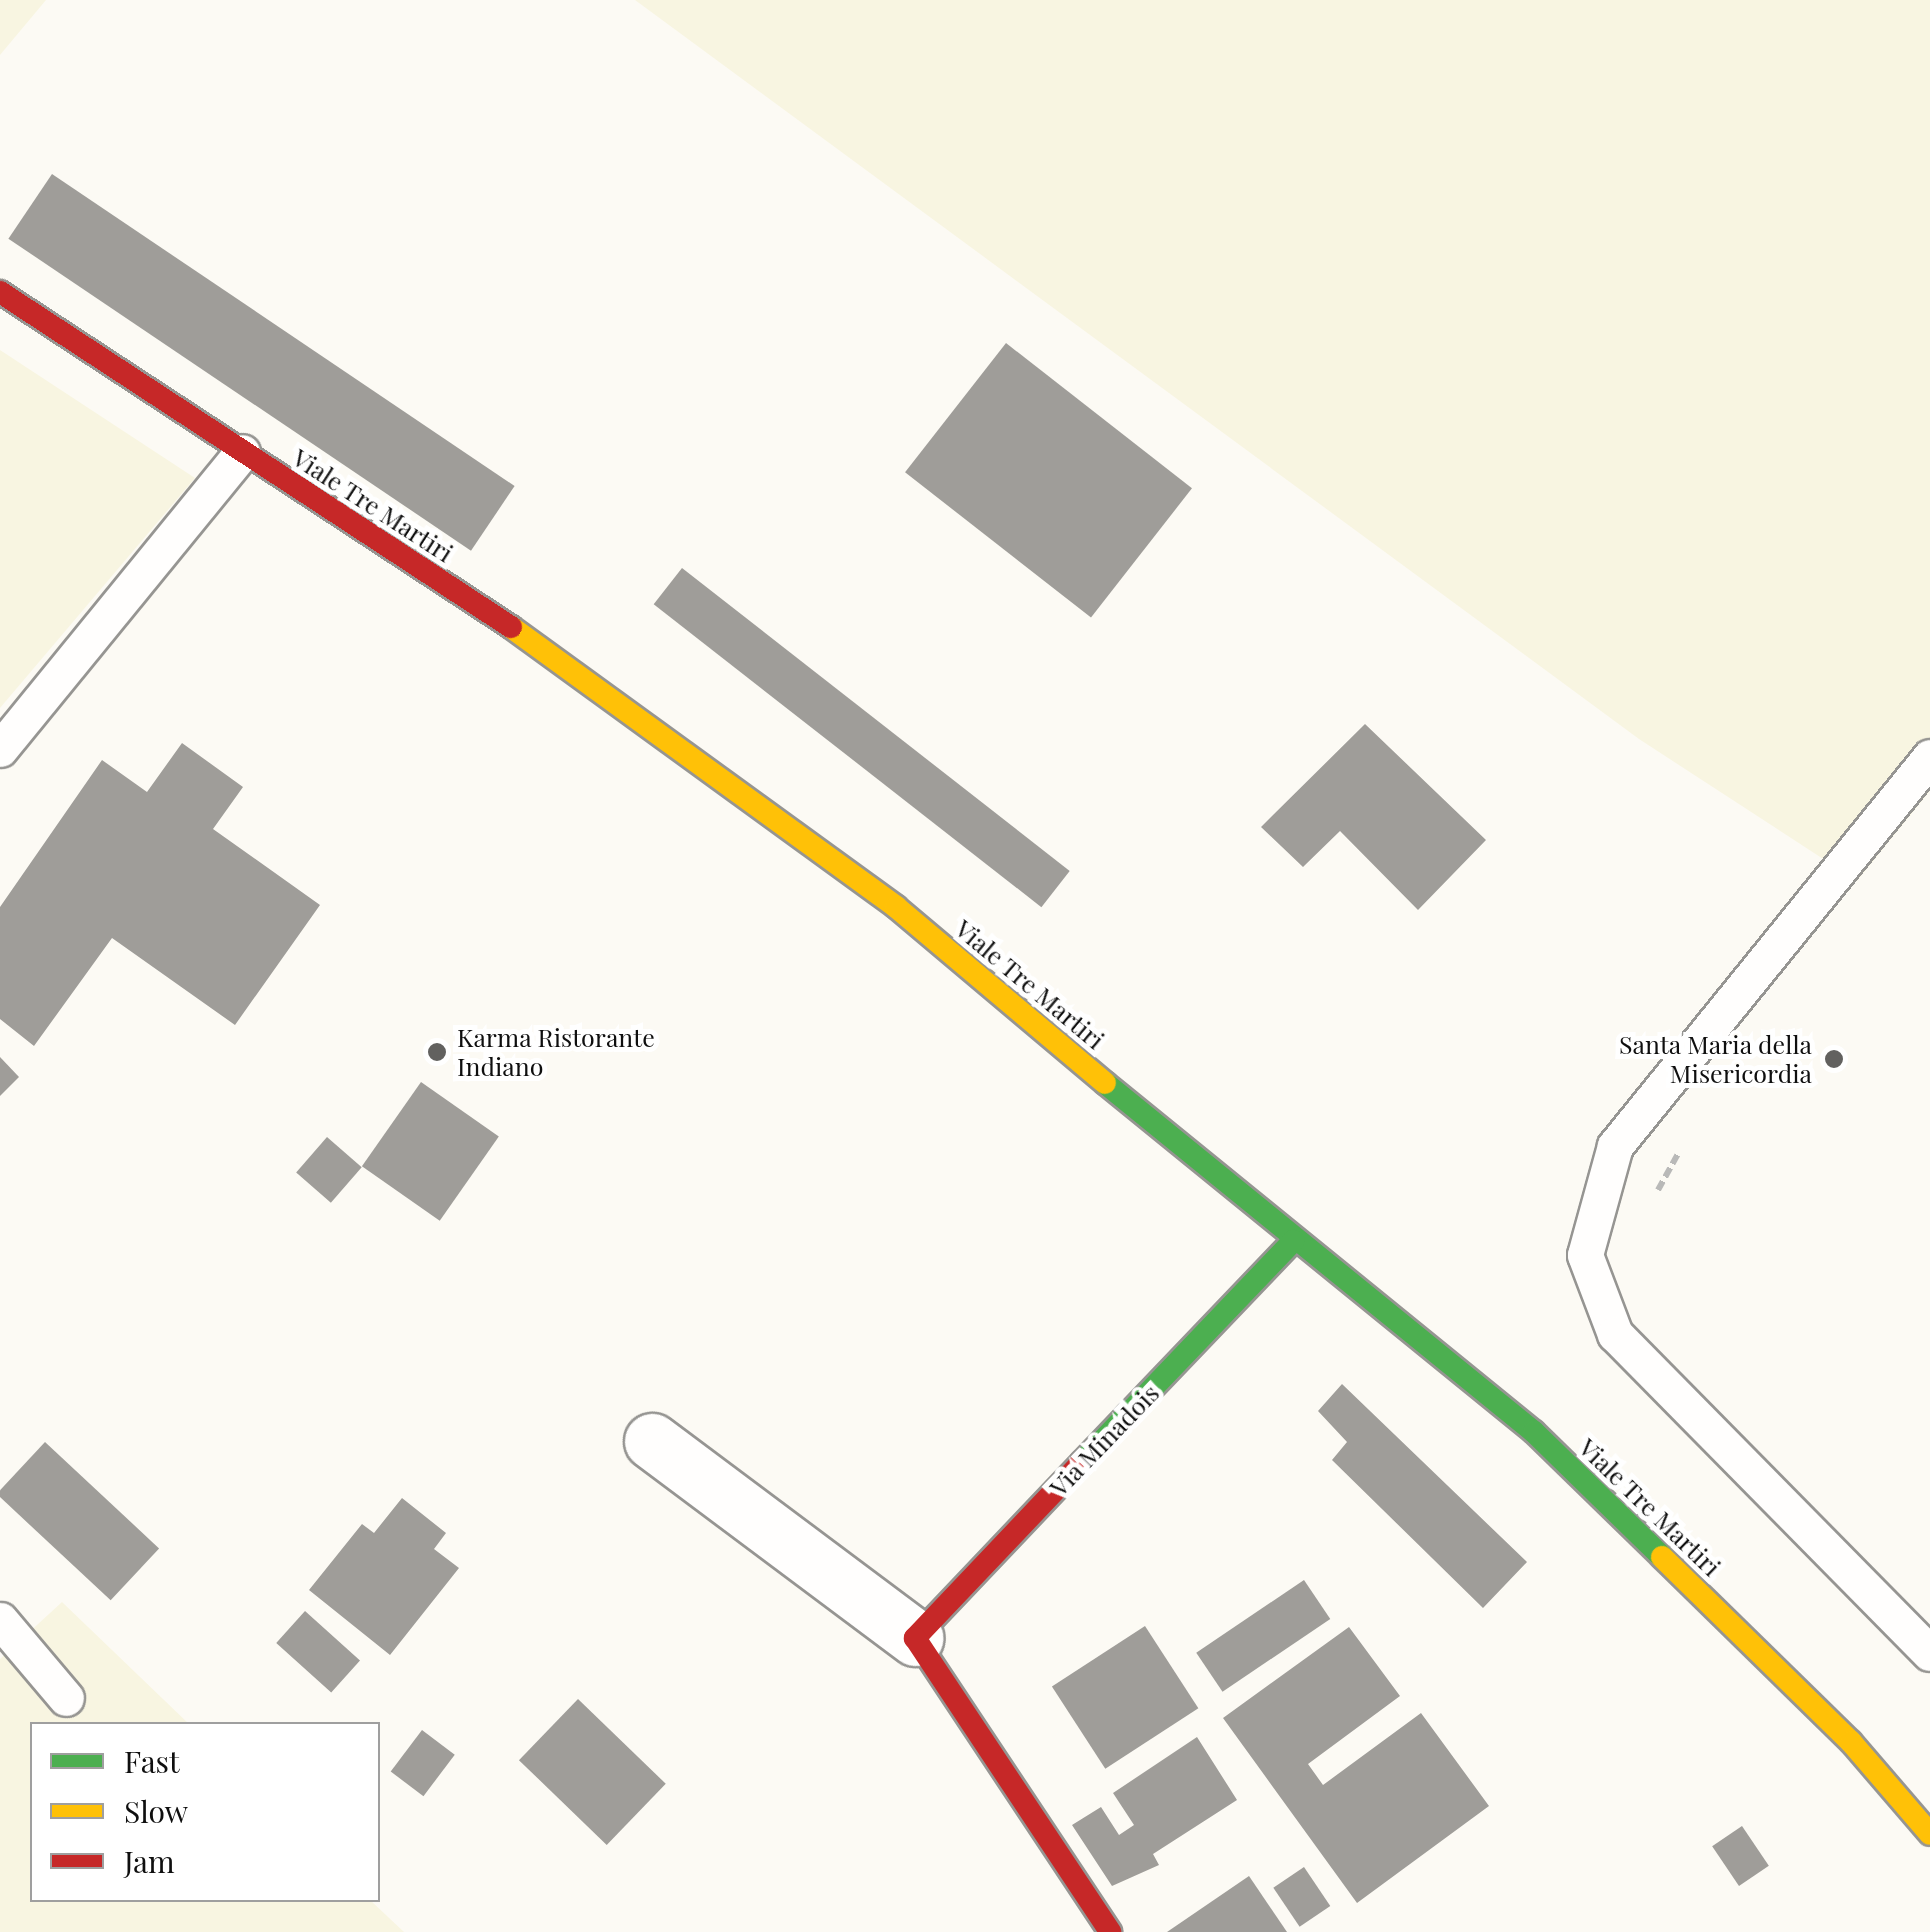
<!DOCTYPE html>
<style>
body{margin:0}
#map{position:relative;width:1930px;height:1932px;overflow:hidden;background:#fcfaf4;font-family:"Playfair Display",serif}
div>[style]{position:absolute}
.farmland>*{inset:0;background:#f8f5e1}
.building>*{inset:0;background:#9f9d99;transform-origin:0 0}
.path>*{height:6px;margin-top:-3px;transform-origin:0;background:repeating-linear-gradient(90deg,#b9b9b8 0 10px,transparent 0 15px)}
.roads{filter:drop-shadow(2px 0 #969592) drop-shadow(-2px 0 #969592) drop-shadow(0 2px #969592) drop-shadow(0 -2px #969592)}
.lane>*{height:35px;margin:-17.5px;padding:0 17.5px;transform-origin:17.5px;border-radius:17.5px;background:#fffefd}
.street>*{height:55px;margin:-27.5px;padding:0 27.5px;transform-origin:27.5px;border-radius:27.5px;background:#fffefd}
.fast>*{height:22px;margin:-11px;padding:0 11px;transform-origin:11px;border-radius:11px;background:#4caf50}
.slow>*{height:22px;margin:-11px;padding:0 11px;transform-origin:11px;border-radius:11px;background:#ffc107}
.jam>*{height:22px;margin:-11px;padding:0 11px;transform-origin:11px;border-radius:11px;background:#c62828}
.dots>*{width:28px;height:28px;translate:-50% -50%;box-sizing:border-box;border:5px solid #fff;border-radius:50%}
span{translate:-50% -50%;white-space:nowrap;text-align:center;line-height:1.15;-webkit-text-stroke:10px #fff;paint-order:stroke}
.street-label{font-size:25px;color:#0f0f0f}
.poi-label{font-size:25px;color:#0f0f0f}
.left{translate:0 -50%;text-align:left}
.right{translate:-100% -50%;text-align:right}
.legend{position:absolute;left:30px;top:1722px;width:350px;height:180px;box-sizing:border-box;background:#fff;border:2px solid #9f9f9f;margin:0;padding:12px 18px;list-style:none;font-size:30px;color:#0f0f0f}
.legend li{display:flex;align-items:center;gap:20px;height:50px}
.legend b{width:50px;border:2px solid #9f9f9f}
</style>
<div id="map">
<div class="farmland">
<div style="clip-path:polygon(0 0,46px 0,0 55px)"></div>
<div style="clip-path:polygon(635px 0,1930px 0,1930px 791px,1857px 881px,1639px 739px)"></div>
<div style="clip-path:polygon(0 350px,195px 478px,0 708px)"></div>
<div style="clip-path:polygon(62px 1602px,189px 1724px,32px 1724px,32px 1900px,370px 1900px,404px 1932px,0 1932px,0 1659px)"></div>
</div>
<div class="building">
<div style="left:52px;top:174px;width:558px;height:78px;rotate:34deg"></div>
<div style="left:1006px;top:343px;width:236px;height:164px;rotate:38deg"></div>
<div style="left:682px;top:568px;width:492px;height:46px;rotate:38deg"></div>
<div style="clip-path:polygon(1365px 724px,1486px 840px,1418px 910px,1340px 831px,1303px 867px,1261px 827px)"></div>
<div style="clip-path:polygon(182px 743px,243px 787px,213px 829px,320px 905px,235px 1025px,112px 938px,34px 1046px,0 1019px,0 907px,102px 760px,147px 792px)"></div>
<div style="clip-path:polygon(0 1057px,19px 1077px,0 1096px)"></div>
<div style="left:421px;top:1082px;width:95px;height:103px;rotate:35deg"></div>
<div style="left:327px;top:1137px;width:46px;height:47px;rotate:41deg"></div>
<div style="clip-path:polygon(1342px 1384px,1527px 1562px,1483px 1608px,1332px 1460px,1347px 1442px,1318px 1411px)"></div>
<div style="left:45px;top:1442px;width:156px;height:71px;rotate:43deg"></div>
<div style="clip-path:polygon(402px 1498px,446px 1533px,434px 1549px,459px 1568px,390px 1655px,309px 1590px,362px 1524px,374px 1533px)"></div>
<div style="left:1304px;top:1580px;width:47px;height:130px;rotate:56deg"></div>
<div style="left:305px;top:1611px;width:74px;height:43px;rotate:42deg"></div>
<div style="left:1145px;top:1626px;width:98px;height:111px;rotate:57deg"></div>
<div style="clip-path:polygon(1349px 1627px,1400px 1696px,1308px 1764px,1323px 1785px,1421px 1713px,1489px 1806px,1357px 1903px,1223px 1718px)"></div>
<div style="left:578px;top:1699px;width:122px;height:85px;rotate:44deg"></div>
<div style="left:422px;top:1730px;width:41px;height:52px;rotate:37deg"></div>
<div style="clip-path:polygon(1197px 1737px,1237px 1800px,1153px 1854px,1159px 1865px,1112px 1886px,1072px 1825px,1101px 1807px,1119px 1835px,1134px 1825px,1113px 1793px)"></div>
<div style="left:1742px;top:1826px;width:48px;height:36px;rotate:56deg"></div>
<div style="left:1304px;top:1867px;width:47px;height:37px;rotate:56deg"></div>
<div style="clip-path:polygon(1249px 1876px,1287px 1932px,1167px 1932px)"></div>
</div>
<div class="path">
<div style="left:1658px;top:1190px;width:43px;rotate:-61.1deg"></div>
</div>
<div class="roads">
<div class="lane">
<div style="left:0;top:749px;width:383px;rotate:-50.8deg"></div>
<div style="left:1930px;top:757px;width:501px;rotate:129deg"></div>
<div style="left:1615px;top:1146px;width:113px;rotate:105.4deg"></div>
<div style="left:1585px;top:1255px;width:85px;rotate:69.2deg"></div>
<div style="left:1615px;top:1334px;width:448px;rotate:45.4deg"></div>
<div style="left:0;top:1620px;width:102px;rotate:49.8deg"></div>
</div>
<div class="street">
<div style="left:652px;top:1441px;width:329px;rotate:36.8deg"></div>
</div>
<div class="fast">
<div style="left:1105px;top:1083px;width:553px;rotate:39.13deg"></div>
<div style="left:1534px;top:1432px;width:179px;rotate:44.3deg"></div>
<div style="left:1082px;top:1462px;width:306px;rotate:-46.3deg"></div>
</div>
<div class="slow">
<div style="left:511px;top:627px;width:476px;rotate:36deg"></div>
<div style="left:896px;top:907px;width:273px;rotate:40.1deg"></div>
<div style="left:1662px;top:1557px;width:264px;rotate:44.4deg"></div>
<div style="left:1851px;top:1742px;width:121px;rotate:49.3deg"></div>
</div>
<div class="jam">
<div style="left:0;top:292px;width:611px;rotate:33.25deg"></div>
<div style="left:1082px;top:1462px;width:243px;rotate:133.5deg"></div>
<div style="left:915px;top:1638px;width:353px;rotate:56.4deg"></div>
</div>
</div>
<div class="dots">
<div style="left:437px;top:1052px;background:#62615f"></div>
<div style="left:1834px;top:1059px;background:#62615f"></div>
</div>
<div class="street-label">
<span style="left:373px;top:505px;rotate:33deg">Viale Tre Martiri</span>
<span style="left:1030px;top:984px;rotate:40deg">Viale Tre Martiri</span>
<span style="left:1104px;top:1440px;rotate:-46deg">Via Minadois</span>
<span style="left:1650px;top:1507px;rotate:44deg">Viale Tre Martiri</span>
</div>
<div class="poi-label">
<span class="left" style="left:457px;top:1052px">Karma Ristorante<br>Indiano</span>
<span class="right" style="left:1812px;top:1059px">Santa Maria della<br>Misericordia</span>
</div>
<ul class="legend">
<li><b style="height:12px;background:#4caf50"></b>Fast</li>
<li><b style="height:12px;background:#ffc107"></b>Slow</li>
<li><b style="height:12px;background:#c62828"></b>Jam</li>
</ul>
</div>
